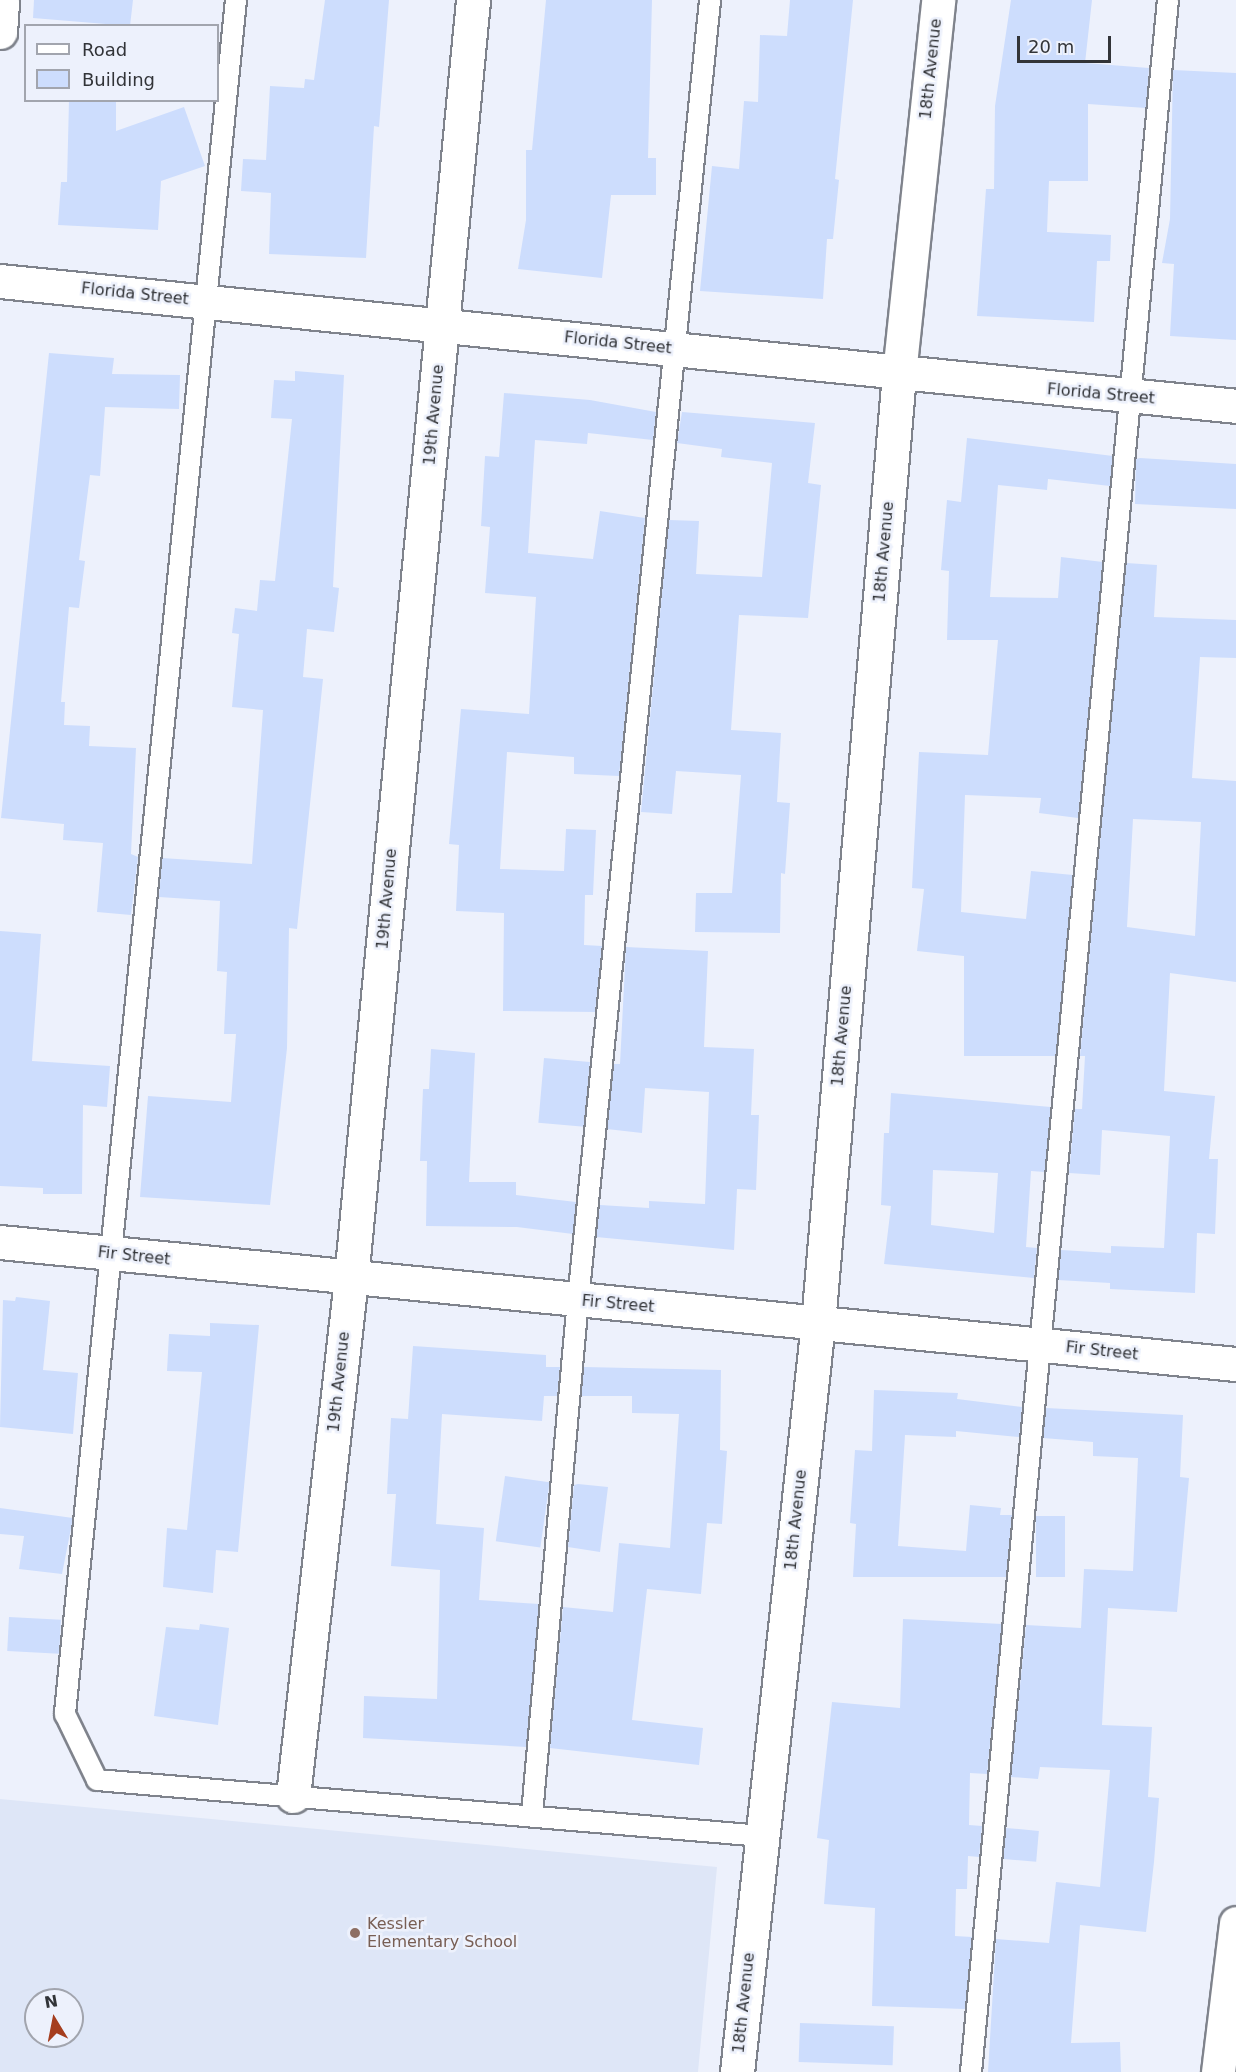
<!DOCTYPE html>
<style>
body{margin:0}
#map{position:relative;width:1236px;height:2072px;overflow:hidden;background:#edf1fc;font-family:"DejaVu Sans",sans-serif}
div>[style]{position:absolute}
.built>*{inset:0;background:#dee6f7}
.building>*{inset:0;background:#cdddfd;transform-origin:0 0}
.roads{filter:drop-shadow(2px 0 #7f838c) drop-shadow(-2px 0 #7f838c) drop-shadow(0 2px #7f838c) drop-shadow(0 -2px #7f838c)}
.lane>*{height:20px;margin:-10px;padding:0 10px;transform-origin:10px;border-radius:10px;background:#fff}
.street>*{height:33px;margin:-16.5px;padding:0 16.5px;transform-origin:16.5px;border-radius:16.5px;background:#fff}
.dots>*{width:16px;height:16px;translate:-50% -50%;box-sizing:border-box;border:3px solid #edf1fc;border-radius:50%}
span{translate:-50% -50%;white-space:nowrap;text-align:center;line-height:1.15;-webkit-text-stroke:5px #edf1fc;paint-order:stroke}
.street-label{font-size:16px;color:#323438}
.education-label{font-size:16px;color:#785e54}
.left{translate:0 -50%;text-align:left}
.legend{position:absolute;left:24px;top:24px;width:195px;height:78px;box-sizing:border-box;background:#edf1fc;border:2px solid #a2a5ae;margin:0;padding:8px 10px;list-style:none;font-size:18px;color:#323438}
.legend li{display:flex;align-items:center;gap:12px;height:30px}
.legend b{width:30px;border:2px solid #a2a5ae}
.north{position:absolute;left:24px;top:1988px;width:60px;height:60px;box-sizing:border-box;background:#edf1fc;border:2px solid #a2a5ae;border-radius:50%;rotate:350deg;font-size:16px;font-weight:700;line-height:24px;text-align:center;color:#323438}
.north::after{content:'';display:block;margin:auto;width:21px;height:27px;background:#a53d1e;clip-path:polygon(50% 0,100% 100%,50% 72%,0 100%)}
.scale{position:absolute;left:1017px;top:36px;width:94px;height:27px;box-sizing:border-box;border:3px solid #323438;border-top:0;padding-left:8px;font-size:18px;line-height:21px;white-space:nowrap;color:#323438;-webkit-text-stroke:4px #edf1fc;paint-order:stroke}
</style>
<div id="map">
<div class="built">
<div style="clip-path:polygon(evenodd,0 1799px,717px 1867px,698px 2072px,0 2072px,0 1799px,36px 2000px,72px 2000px,72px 2036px,36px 2036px,36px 2000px)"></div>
</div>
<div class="building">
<div style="clip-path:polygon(34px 0,133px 0,130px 26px,33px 18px)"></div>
<div style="clip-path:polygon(325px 0,389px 0,379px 127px,374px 126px,366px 258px,269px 254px,271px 193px,241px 191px,243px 159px,266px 160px,270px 86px,304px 88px,305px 79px,314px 80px)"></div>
<div style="clip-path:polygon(546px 0,652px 0,648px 158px,656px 158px,656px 195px,611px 195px,602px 278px,518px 269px,526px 220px,526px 150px,532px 150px)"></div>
<div style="clip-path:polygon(790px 0,853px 0,835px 179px,839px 180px,833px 239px,827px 239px,823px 299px,700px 291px,712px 166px,739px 169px,744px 101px,758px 102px,760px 35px,787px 36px)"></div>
<div style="clip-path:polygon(1011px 0,1092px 0,1085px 63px,1149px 68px,1146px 108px,1088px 104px,1088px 181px,1049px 181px,1047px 232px,1111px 235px,1110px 261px,1097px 261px,1094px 322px,977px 316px,986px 189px,994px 189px,995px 106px)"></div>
<div style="clip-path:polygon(1173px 70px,1236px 73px,1236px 340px,1170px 336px,1174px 264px,1162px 263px,1170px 219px)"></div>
<div style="clip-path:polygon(69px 100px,116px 100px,116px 131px,184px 107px,205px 166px,161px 181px,158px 230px,58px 225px,61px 182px,67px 182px)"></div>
<div style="clip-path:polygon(49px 353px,114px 358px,112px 374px,180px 375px,179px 409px,105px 407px,100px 476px,90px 475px,79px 560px,85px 561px,79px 608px,69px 607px,61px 702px,65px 702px,64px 725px,90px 726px,89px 746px,136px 748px,131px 854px,138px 857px,131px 915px,97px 912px,103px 843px,63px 840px,64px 824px,1px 818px)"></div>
<div style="clip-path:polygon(295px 371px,344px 375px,333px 587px,339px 588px,334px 632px,307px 629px,303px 677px,323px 679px,297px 929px,289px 928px,287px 1048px,270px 1205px,140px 1197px,148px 1096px,231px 1102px,236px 1034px,224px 1034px,227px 972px,217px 971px,220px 901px,159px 897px,162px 858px,252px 864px,263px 710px,232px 707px,239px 634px,232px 633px,235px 608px,257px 611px,260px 580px,275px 581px,292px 419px,271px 418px,274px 380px,295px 381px)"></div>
<div style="clip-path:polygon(504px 393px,590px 400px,656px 412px,653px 440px,588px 433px,587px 444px,535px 440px,528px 553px,593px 559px,600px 511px,645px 518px,619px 776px,574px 774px,574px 757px,507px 752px,500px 869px,564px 871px,566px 829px,596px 830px,593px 895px,585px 895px,584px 945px,602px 946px,595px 1012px,503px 1011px,504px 913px,456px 911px,459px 845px,449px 844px,461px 709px,529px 714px,536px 597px,485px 593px,490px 527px,481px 526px,485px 456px,499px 457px)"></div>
<div style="clip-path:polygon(682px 412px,815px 423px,808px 483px,821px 485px,808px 618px,739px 615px,731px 730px,781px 733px,777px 802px,790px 803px,785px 874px,781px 873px,780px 933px,695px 932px,696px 893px,732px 893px,741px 775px,676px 771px,672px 814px,641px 812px,669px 520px,699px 521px,696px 574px,762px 577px,772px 463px,721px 457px,722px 449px,677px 443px)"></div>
<div style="clip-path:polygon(967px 438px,1113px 456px,1110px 486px,1048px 479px,1047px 490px,998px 485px,990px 597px,1058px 598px,1061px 557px,1103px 562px,1078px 818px,1039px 813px,1041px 798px,965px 795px,961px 912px,1026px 919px,1031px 871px,1073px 875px,1056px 1056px,964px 1056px,964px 956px,917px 951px,924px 889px,912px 888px,919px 752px,988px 755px,998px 640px,947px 640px,949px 571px,941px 570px,947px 500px,961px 502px)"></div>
<div style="clip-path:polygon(1140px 458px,1236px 464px,1236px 509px,1135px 504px,1136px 459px)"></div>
<div style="clip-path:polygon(evenodd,1126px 563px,1157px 565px,1154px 617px,1236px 620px,1236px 658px,1200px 657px,1192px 778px,1236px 781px,1236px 982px,1170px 973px,1164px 1091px,1215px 1096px,1209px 1159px,1218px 1159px,1215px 1234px,1197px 1233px,1195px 1293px,1110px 1289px,1110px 1283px,1058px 1280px,1061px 1250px,1111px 1253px,1111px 1246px,1164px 1248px,1170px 1136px,1102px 1130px,1100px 1175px,1069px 1173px,1075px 1109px,1082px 1109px,1085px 1056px,1080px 1056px,1126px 563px,1133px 819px,1201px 822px,1195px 936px,1127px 927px,1133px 819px)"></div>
<div style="clip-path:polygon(0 931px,41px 934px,32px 1061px,110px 1066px,107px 1107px,83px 1105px,82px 1194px,43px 1194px,43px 1188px,0 1186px)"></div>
<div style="clip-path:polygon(626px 947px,708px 951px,704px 1047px,754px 1049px,751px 1115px,759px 1115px,756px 1190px,737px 1189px,734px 1250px,596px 1237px,600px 1205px,649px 1208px,649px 1201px,705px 1204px,709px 1092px,645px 1088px,642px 1133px,607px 1129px,614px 1064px,620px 1064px)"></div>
<div style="clip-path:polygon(431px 1049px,475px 1053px,469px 1182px,516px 1182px,516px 1195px,576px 1202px,573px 1234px,517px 1227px,426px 1226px,427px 1161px,420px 1161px,423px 1089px,429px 1089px)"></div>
<div style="left:544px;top:1058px;width:46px;height:65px;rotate:5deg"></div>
<div style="clip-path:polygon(evenodd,891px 1093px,1051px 1107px,1045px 1172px,1031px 1171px,1026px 1247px,1037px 1248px,1034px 1278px,884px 1264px,891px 1206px,881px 1205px,884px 1133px,889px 1133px,891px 1093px,933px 1170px,998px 1173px,994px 1233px,931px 1225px,933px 1170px)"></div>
<div style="clip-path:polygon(16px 1297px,50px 1301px,43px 1370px,78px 1373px,73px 1434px,0 1427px,3px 1300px,15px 1301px)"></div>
<div style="clip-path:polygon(210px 1323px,259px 1325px,238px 1552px,216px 1550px,213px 1593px,163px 1587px,167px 1528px,187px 1530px,202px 1372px,167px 1371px,169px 1334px,210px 1336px)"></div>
<div style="clip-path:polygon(413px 1346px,546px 1355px,546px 1367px,560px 1367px,557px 1396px,544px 1396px,542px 1421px,442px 1414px,436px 1524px,484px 1528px,479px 1600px,539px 1604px,526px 1747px,363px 1738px,364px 1696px,437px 1699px,440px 1570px,391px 1566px,396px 1494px,387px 1494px,391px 1418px,408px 1419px)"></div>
<div style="clip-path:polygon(584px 1367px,721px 1370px,720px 1450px,727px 1451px,722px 1524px,707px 1523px,701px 1594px,647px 1589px,632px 1720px,703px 1728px,699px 1765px,550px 1748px,563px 1607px,613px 1612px,619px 1543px,670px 1548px,679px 1414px,632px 1413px,632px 1396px,581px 1396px)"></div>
<div style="clip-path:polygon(874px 1390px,958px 1393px,957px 1399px,1022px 1407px,1019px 1437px,956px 1431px,956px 1437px,905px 1435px,898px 1546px,966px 1551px,970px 1505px,1001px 1508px,1000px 1515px,1012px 1515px,1006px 1577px,853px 1577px,856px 1524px,850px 1523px,855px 1450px,872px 1451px)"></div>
<div style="clip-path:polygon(1046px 1408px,1183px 1415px,1180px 1477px,1189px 1478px,1177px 1612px,1108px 1608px,1102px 1725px,1152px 1727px,1148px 1797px,1159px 1798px,1154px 1862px,1146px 1932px,1080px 1925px,1071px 2043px,1120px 2042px,1121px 2072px,988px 2072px,996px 1939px,1049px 1943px,1056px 1882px,1100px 1887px,1110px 1770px,1040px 1767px,1038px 1779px,1011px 1777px,1026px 1625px,1081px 1628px,1084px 1569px,1133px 1571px,1138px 1458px,1093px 1456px,1093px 1442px,1043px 1438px)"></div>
<div style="left:505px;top:1476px;width:45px;height:66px;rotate:8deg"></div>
<div style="clip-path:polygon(578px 1484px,608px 1487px,600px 1552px,568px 1547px,574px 1485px)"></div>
<div style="clip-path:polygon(0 1508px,73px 1518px,62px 1574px,19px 1569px,24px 1536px,0 1534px)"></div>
<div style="left:1036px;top:1516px;width:29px;height:61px"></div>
<div style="left:9px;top:1617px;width:52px;height:34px;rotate:3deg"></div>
<div style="clip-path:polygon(903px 1619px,1002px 1624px,987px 1774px,970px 1773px,969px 1825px,982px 1826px,979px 1857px,968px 1856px,967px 1889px,956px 1889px,955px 1936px,972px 1937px,965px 2009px,872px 2006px,875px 1908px,824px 1904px,829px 1840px,817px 1838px,832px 1702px,900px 1708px)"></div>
<div style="clip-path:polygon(200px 1624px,229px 1628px,218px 1725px,154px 1716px,166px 1627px,199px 1630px)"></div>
<div style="left:1006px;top:1828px;width:33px;height:31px;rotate:5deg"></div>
<div style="left:800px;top:2023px;width:94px;height:39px;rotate:2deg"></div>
</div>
<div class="roads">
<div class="lane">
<div style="left:236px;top:0;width:1723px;rotate:95.7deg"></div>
<div style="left:65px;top:1714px;width:73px;rotate:64.1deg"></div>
<div style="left:97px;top:1780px;width:667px;rotate:4.81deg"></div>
<div style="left:532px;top:1814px;width:516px;rotate:-84.89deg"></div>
<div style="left:578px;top:1300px;width:1307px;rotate:-84.2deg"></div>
<div style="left:971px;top:2072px;width:2081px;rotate:-84.57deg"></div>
</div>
<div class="street">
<div style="left:0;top:32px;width:32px;rotate:-86deg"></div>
<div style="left:0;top:281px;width:1242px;rotate:5.77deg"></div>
<div style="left:0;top:1242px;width:1242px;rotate:5.64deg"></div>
<div style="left:293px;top:1796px;width:520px;rotate:-83.6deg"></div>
<div style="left:351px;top:1279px;width:1285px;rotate:-84.55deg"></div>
<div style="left:737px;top:2072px;width:753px;rotate:-83.83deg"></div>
<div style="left:818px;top:1323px;width:952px;rotate:-85.12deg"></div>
<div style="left:899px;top:374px;width:376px;rotate:-84deg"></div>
<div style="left:1218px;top:2072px;width:150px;rotate:-83.1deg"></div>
</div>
</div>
<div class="dots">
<div style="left:355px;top:1933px;background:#8d6e63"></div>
</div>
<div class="street-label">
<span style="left:931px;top:69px;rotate:-84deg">18th Avenue</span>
<span style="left:135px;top:294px;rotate:6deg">Florida Street</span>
<span style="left:618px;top:343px;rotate:6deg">Florida Street</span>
<span style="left:1101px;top:394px;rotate:5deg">Florida Street</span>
<span style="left:434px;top:415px;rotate:-85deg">19th Avenue</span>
<span style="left:884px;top:552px;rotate:-85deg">18th Avenue</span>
<span style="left:387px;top:899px;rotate:-85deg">19th Avenue</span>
<span style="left:842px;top:1036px;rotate:-85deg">18th Avenue</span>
<span style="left:134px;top:1256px;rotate:6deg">Fir Street</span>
<span style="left:618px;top:1304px;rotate:5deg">Fir Street</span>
<span style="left:1102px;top:1351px;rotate:6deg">Fir Street</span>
<span style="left:339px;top:1382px;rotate:-84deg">19th Avenue</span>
<span style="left:796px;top:1520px;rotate:-84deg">18th Avenue</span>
<span style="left:744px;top:2003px;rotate:-84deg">18th Avenue</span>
</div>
<div class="education-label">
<span class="left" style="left:367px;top:1933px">Kessler<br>Elementary School</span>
</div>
<ul class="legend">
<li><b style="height:8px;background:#fff"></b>Road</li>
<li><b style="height:16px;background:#cdddfd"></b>Building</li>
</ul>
<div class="north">N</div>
<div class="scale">20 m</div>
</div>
